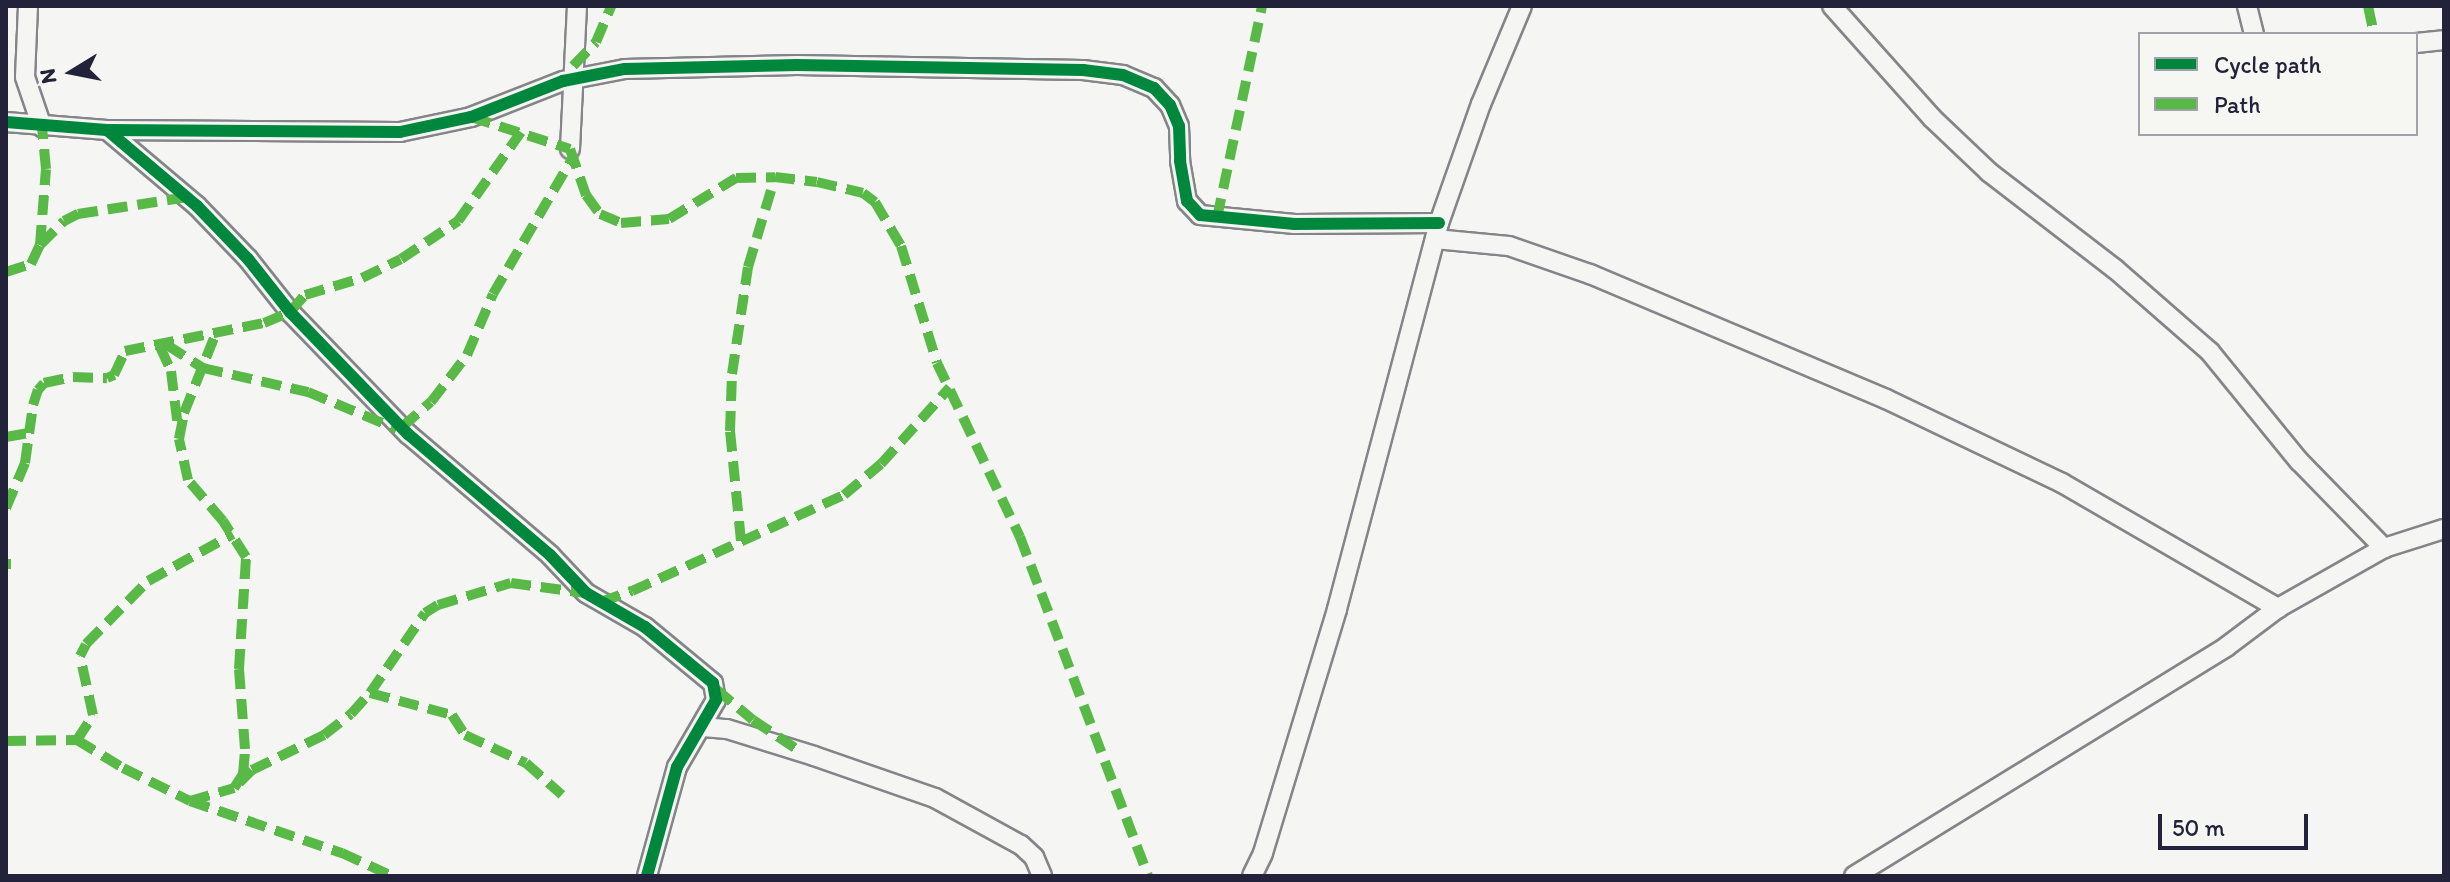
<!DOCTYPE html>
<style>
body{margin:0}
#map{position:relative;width:2450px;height:882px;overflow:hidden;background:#f5f5f3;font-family:Itim,sans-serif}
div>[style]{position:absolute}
.roads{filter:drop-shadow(2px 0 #858589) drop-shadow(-2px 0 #858589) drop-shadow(0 2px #858589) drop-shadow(0 -2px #858589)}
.street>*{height:18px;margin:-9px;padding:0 9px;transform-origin:9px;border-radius:9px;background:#f5f5f3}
.quiet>*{height:10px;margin-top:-5px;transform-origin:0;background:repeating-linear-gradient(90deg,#58b947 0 20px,transparent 0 30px)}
.cycleway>*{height:12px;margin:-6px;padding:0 6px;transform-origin:6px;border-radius:6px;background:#00873e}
span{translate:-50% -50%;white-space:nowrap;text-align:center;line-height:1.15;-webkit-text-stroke:7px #f6f6f2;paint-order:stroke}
.frame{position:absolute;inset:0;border:8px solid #22223b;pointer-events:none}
.legend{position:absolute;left:2138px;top:32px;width:280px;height:104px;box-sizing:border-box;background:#f6f6f2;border:2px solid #a1a1a9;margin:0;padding:10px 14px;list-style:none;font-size:24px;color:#22223b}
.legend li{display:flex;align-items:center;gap:16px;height:40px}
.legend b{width:40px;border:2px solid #a1a1a9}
.north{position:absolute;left:32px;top:32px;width:80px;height:80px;-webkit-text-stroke:6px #f6f6f2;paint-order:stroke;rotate:260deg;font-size:22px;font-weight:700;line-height:32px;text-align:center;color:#22223b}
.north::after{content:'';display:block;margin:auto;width:28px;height:36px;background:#22223b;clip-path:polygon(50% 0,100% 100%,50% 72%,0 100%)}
.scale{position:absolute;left:2158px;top:814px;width:150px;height:36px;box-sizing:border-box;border:4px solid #22223b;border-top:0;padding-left:10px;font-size:24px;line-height:28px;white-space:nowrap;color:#22223b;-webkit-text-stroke:6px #f6f6f2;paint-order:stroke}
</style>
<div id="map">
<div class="roads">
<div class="street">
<div style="left:28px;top:6px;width:71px;rotate:92.4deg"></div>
<div style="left:25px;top:77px;width:53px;rotate:71.2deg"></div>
<div style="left:1832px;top:6px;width:150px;rotate:48.2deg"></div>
<div style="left:1932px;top:118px;width:79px;rotate:43.5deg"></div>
<div style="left:1989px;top:172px;width:159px;rotate:37.6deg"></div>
<div style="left:2115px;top:269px;width:126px;rotate:41.1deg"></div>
<div style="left:2210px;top:352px;width:141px;rotate:50.8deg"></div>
<div style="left:2299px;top:461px;width:122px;rotate:45.7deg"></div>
<div style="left:2247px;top:6px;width:29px;rotate:76deg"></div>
<div style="left:2416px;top:43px;width:28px;rotate:-6deg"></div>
<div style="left:6px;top:122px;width:101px;rotate:4.5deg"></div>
<div style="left:107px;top:130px;width:293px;rotate:0.4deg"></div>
<div style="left:400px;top:132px;width:73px;rotate:-11.9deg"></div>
<div style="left:471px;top:117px;width:99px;rotate:-21.4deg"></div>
<div style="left:563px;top:81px;width:63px;rotate:-11deg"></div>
<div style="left:625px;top:69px;width:172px;rotate:-1.3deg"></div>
<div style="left:797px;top:65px;width:286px;rotate:1deg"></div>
<div style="left:1083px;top:70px;width:40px;rotate:7.1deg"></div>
<div style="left:1123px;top:75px;width:34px;rotate:23deg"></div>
<div style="left:1154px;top:88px;width:23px;rotate:47deg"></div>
<div style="left:1170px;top:105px;width:23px;rotate:67deg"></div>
<div style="left:1179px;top:126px;width:35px;rotate:88deg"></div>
<div style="left:1180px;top:161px;width:41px;rotate:80.1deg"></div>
<div style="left:1187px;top:201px;width:19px;rotate:47deg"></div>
<div style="left:1200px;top:215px;width:95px;rotate:5.4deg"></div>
<div style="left:1295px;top:224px;width:144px;rotate:-0.4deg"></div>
<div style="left:107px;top:130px;width:118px;rotate:40.2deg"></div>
<div style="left:197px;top:206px;width:74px;rotate:46.1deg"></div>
<div style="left:248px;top:259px;width:68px;rotate:51.6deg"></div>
<div style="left:290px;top:312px;width:170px;rotate:46deg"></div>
<div style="left:408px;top:434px;width:187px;rotate:40.4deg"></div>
<div style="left:550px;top:555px;width:52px;rotate:46.5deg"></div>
<div style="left:586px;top:593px;width:68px;rotate:30deg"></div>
<div style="left:645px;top:627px;width:88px;rotate:39.5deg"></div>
<div style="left:713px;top:683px;width:17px;rotate:80deg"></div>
<div style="left:716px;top:700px;width:78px;rotate:120.2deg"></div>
<div style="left:677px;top:767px;width:113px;rotate:105.4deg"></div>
<div style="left:570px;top:149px;width:143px;rotate:-87.2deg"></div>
<div style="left:1435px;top:239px;width:74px;rotate:5.4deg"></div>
<div style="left:1509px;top:246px;width:86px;rotate:19.1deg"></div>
<div style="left:1590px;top:274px;width:321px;rotate:22.9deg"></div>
<div style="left:1886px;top:399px;width:195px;rotate:25.5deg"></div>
<div style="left:2062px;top:483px;width:250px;rotate:30.1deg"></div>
<div style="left:703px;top:727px;width:24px;rotate:5deg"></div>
<div style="left:727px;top:729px;width:91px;rotate:17.2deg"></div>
<div style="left:814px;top:756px;width:128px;rotate:19.1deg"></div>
<div style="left:935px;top:798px;width:98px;rotate:28.7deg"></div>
<div style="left:1021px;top:845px;width:18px;rotate:43deg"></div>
<div style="left:1034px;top:857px;width:21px;rotate:67deg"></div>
<div style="left:1252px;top:876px;width:25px;rotate:-64deg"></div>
<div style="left:1263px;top:853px;width:255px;rotate:-73.1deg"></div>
<div style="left:1337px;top:609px;width:399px;rotate:-75.2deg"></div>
<div style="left:1439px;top:223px;width:126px;rotate:-70.6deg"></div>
<div style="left:1481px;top:104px;width:106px;rotate:-67.3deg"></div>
<div style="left:1854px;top:876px;width:437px;rotate:-31.6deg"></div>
<div style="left:2226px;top:647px;width:65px;rotate:-36.9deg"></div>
<div style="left:2278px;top:608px;width:122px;rotate:-29.5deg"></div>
<div style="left:2384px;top:548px;width:63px;rotate:-17.6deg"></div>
</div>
</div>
<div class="quiet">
<div style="left:2368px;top:6px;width:29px;rotate:78deg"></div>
<div style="left:573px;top:66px;width:33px;rotate:-46deg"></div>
<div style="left:596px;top:42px;width:39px;rotate:-67deg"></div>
<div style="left:471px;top:117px;width:104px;rotate:17.9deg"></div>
<div style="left:570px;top:149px;width:49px;rotate:70.8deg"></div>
<div style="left:586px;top:195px;width:24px;rotate:54deg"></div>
<div style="left:600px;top:214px;width:23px;rotate:23deg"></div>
<div style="left:621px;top:223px;width:48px;rotate:-4.8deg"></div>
<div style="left:669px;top:219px;width:79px;rotate:-31.5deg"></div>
<div style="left:736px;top:178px;width:39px;rotate:-1deg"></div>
<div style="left:775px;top:177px;width:42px;rotate:6.8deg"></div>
<div style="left:817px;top:182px;width:47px;rotate:13.4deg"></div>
<div style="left:863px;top:193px;width:15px;rotate:37deg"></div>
<div style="left:875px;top:202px;width:51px;rotate:59.4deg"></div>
<div style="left:901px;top:246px;width:122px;rotate:72.9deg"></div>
<div style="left:937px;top:363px;width:193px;rotate:64.5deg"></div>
<div style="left:1020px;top:537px;width:362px;rotate:69.3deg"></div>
<div style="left:1217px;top:218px;width:217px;rotate:-78deg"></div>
<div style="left:40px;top:245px;width:76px;rotate:-85.5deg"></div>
<div style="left:46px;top:169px;width:42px;rotate:-95.4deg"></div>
<div style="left:6px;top:272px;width:26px;rotate:-18deg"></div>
<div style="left:31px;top:264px;width:21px;rotate:-65deg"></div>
<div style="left:40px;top:245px;width:34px;rotate:-45deg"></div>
<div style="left:64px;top:221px;width:16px;rotate:-27deg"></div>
<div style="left:78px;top:214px;width:111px;rotate:-8.8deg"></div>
<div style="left:167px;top:345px;width:43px;rotate:32.6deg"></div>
<div style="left:203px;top:368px;width:108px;rotate:12.9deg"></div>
<div style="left:308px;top:392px;width:96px;rotate:22.6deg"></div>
<div style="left:160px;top:347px;width:26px;rotate:65deg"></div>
<div style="left:171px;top:371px;width:56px;rotate:82.9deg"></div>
<div style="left:402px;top:427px;width:38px;rotate:-41deg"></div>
<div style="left:431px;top:402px;width:59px;rotate:-52.5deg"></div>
<div style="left:467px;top:355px;width:66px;rotate:-66.9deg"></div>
<div style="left:493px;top:294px;width:159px;rotate:-59.7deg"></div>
<div style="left:6px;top:437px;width:23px;rotate:-10deg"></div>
<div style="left:6px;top:508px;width:49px;rotate:-67.1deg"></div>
<div style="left:25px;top:463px;width:59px;rotate:-82.1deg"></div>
<div style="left:33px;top:405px;width:16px;rotate:-72deg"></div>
<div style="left:38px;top:390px;width:9px;rotate:-49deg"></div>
<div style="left:44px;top:383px;width:30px;rotate:-12deg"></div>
<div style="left:73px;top:377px;width:34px;rotate:2deg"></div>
<div style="left:107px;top:378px;width:8px;rotate:-23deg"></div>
<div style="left:114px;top:375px;width:26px;rotate:-65deg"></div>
<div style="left:125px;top:351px;width:142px;rotate:-11.4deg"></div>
<div style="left:264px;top:323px;width:28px;rotate:-23deg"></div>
<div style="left:290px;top:312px;width:23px;rotate:-49deg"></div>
<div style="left:305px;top:295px;width:59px;rotate:-16.6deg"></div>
<div style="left:362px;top:278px;width:43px;rotate:-26deg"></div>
<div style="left:401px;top:259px;width:69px;rotate:-33.7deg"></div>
<div style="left:458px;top:221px;width:109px;rotate:-54.7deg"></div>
<div style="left:741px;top:541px;width:111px;rotate:-95.7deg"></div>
<div style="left:730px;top:431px;width:57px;rotate:-88deg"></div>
<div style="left:732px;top:374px;width:108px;rotate:-81.5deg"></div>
<div style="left:748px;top:267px;width:94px;rotate:-73.3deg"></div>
<div style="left:6px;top:559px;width:10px;rotate:90deg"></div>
<div style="left:601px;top:602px;width:33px;rotate:-20deg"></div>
<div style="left:632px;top:591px;width:233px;rotate:-24.4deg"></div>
<div style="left:844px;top:495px;width:48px;rotate:-40deg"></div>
<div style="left:881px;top:464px;width:103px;rotate:-48.1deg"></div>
<div style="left:716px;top:689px;width:48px;rotate:40deg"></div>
<div style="left:753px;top:720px;width:58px;rotate:33.7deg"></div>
<div style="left:370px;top:693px;width:85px;rotate:15deg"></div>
<div style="left:452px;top:715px;width:24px;rotate:57deg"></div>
<div style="left:465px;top:735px;width:67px;rotate:24.7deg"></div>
<div style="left:526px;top:763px;width:48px;rotate:41.6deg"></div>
<div style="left:77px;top:740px;width:30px;rotate:-57deg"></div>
<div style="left:93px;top:715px;width:60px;rotate:-102.4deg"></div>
<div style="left:80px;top:656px;width:13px;rotate:-63deg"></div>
<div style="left:86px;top:644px;width:88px;rotate:-45.5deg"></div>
<div style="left:148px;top:581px;width:97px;rotate:-28.9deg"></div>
<div style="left:6px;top:741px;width:71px;rotate:-0.8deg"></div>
<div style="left:77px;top:740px;width:54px;rotate:31.3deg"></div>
<div style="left:123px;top:768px;width:75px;rotate:26.2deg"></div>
<div style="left:190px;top:801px;width:161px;rotate:18.9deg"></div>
<div style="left:342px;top:853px;width:55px;rotate:24.7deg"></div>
<div style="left:239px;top:783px;width:18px;rotate:-45deg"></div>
<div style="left:252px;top:770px;width:80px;rotate:-25.9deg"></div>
<div style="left:324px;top:735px;width:34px;rotate:-38deg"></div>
<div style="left:351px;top:714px;width:28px;rotate:-48deg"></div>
<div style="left:370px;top:693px;width:97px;rotate:-55.5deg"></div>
<div style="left:425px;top:613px;width:15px;rotate:-32deg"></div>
<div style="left:438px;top:605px;width:76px;rotate:-16.8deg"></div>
<div style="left:511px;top:583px;width:75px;rotate:7.7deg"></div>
<div style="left:190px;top:801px;width:46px;rotate:-16.5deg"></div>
<div style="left:234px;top:788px;width:17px;rotate:-57deg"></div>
<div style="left:243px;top:774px;width:25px;rotate:-85deg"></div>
<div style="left:245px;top:749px;width:80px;rotate:-94.3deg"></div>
<div style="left:239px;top:669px;width:112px;rotate:-86.4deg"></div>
<div style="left:246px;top:557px;width:43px;rotate:-122.6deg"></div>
<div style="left:223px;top:521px;width:54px;rotate:-130.5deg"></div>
<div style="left:188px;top:480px;width:42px;rotate:-102.4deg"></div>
<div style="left:179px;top:439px;width:26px;rotate:-79deg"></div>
<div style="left:184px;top:413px;width:86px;rotate:-68.2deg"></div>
</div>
<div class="cycleway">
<div style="left:6px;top:122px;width:101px;rotate:4.5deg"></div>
<div style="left:107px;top:130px;width:293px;rotate:0.4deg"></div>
<div style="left:400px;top:132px;width:73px;rotate:-11.9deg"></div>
<div style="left:471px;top:117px;width:99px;rotate:-21.4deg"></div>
<div style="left:563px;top:81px;width:63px;rotate:-11deg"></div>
<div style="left:625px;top:69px;width:172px;rotate:-1.3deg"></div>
<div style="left:797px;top:65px;width:286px;rotate:1deg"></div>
<div style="left:1083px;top:70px;width:40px;rotate:7.1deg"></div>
<div style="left:1123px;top:75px;width:34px;rotate:23deg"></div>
<div style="left:1154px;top:88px;width:23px;rotate:47deg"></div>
<div style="left:1170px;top:105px;width:23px;rotate:67deg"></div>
<div style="left:1179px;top:126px;width:35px;rotate:88deg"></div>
<div style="left:1180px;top:161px;width:41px;rotate:80.1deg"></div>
<div style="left:1187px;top:201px;width:19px;rotate:47deg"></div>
<div style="left:1200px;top:215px;width:95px;rotate:5.4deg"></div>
<div style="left:1295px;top:224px;width:144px;rotate:-0.4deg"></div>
<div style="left:107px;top:130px;width:118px;rotate:40.2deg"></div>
<div style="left:197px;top:206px;width:74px;rotate:46.1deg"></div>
<div style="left:248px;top:259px;width:68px;rotate:51.6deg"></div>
<div style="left:290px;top:312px;width:170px;rotate:46deg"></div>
<div style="left:408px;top:434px;width:187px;rotate:40.4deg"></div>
<div style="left:550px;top:555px;width:52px;rotate:46.5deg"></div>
<div style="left:586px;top:593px;width:68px;rotate:30deg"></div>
<div style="left:645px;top:627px;width:88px;rotate:39.5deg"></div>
<div style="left:713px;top:683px;width:17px;rotate:80deg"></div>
<div style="left:716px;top:700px;width:78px;rotate:120.2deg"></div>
<div style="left:677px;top:767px;width:113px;rotate:105.4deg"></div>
</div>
<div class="frame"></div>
<ul class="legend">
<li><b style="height:10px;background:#00873e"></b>Cycle path</li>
<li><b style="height:10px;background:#58b947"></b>Path</li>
</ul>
<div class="north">N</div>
<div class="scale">50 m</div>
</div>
